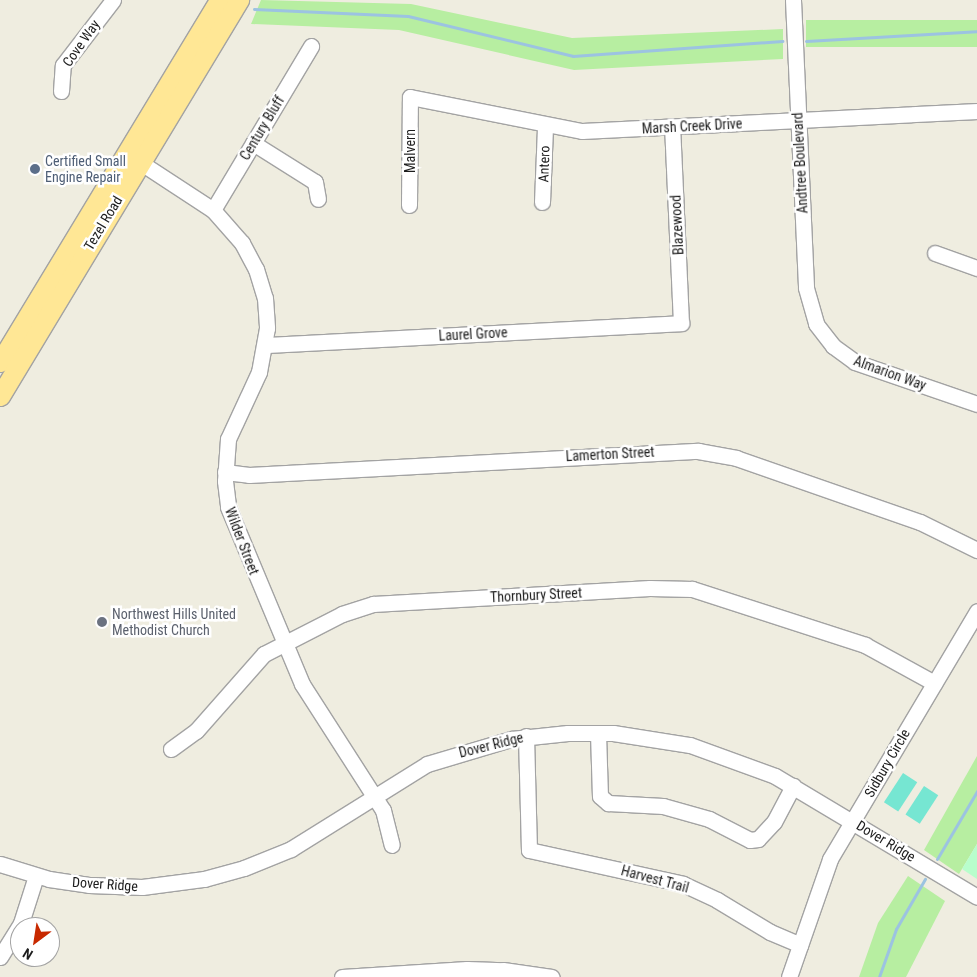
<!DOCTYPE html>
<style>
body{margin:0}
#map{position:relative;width:977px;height:977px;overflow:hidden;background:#efede0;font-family:"Roboto Condensed",sans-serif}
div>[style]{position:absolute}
.grass>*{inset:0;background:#b7eea1;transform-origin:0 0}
.park>*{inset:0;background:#b8fecc}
.pitch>*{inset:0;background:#76e6d2;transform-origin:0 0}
.stream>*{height:3px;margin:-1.5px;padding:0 1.5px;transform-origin:1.5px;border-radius:1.5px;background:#9cc3e1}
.roads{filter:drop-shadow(1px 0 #a3a3a3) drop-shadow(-1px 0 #a3a3a3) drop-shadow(0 1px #a3a3a3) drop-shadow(0 -1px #a3a3a3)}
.minor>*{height:15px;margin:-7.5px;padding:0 7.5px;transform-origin:7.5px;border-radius:7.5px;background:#fff}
.major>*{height:19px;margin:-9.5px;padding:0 9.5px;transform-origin:9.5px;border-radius:9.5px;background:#ffe795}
.dots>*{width:14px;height:14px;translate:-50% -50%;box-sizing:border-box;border:2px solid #fff;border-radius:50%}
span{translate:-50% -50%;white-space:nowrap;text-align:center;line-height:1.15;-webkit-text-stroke:5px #fff;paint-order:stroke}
.street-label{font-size:14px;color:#1c1c1c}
.service-label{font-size:14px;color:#4e5e75}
.left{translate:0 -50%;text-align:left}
.worship-label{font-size:14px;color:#5b616d}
.north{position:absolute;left:10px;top:917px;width:50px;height:50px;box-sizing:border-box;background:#fff;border:1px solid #a4a4a4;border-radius:50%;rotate:211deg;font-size:14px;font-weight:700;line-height:20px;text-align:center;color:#1c1c1c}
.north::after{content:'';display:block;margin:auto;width:18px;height:22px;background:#c82900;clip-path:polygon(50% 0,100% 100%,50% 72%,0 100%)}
</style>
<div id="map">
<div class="grass">
<div style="clip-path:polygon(261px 0,411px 4px,572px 38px,783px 29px,783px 59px,574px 70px,399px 30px,251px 24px)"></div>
<div style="left:977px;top:20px;width:27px;height:171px;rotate:90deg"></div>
<div style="clip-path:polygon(977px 756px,977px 844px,959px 874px,924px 850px)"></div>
<div style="clip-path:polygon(908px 876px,945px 901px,906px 977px,859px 977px,878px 923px)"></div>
</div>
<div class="park">
<div style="clip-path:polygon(977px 844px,977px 879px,962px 869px)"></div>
</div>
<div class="pitch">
<div style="left:903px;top:773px;width:17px;height:35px;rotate:33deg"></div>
<div style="left:924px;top:786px;width:17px;height:34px;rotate:33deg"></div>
</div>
<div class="stream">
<div style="left:254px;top:9px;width:154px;rotate:2.6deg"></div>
<div style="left:408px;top:16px;width:170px;rotate:13.6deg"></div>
<div style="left:573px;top:56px;width:210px;rotate:-4.1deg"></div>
<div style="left:806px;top:41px;width:171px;rotate:-3.3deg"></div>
<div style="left:937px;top:859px;width:79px;rotate:-59.5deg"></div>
<div style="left:879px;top:977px;width:51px;rotate:-70.5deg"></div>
<div style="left:896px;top:929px;width:58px;rotate:-59.9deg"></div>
</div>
<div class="roads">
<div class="minor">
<div style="left:793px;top:0;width:288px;rotate:87.4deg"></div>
<div style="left:806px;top:288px;width:37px;rotate:74deg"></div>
<div style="left:816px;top:324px;width:28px;rotate:52deg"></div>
<div style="left:833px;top:346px;width:27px;rotate:36deg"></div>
<div style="left:855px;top:362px;width:129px;rotate:19deg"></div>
<div style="left:61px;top:91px;width:26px;rotate:-86deg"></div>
<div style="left:63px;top:65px;width:82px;rotate:-52.4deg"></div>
<div style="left:253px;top:143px;width:73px;rotate:32.2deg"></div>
<div style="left:315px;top:182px;width:17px;rotate:80deg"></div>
<div style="left:132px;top:157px;width:97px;rotate:33.2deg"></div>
<div style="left:213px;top:210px;width:44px;rotate:48.7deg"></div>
<div style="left:242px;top:243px;width:30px;rotate:62deg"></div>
<div style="left:256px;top:269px;width:30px;rotate:73deg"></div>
<div style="left:265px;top:298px;width:30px;rotate:86deg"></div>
<div style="left:267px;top:328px;width:45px;rotate:100.3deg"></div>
<div style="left:259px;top:372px;width:74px;rotate:114.8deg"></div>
<div style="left:228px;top:439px;width:42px;rotate:94.1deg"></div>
<div style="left:225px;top:481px;width:26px;rotate:83deg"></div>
<div style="left:228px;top:507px;width:192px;rotate:67.3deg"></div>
<div style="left:302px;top:684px;width:150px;rotate:57.3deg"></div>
<div style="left:383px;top:810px;width:36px;rotate:76deg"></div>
<div style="left:542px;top:202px;width:76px;rotate:-87.7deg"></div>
<div style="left:409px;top:205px;width:108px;rotate:-89.5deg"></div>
<div style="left:410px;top:97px;width:175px;rotate:11.2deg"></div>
<div style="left:582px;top:131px;width:396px;rotate:-2.9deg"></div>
<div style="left:213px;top:210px;width:191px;rotate:-59.1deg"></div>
<div style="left:935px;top:253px;width:45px;rotate:19.7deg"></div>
<div style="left:265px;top:345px;width:417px;rotate:-3deg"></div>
<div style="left:681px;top:323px;width:196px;rotate:-92.6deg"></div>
<div style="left:225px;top:472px;width:24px;rotate:7deg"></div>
<div style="left:249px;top:475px;width:450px;rotate:-3.1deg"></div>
<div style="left:698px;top:451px;width:39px;rotate:10deg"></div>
<div style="left:736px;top:458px;width:195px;rotate:19.2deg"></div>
<div style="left:920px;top:522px;width:64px;rotate:26.2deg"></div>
<div style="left:598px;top:733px;width:63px;rotate:88.2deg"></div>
<div style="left:600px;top:796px;width:11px;rotate:41deg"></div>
<div style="left:608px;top:803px;width:55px;rotate:3.1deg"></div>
<div style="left:663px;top:806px;width:48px;rotate:15.8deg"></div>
<div style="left:709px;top:819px;width:46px;rotate:27.1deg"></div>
<div style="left:750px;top:840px;width:8px;rotate:-7deg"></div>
<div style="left:758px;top:839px;width:23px;rotate:-47deg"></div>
<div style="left:774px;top:822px;width:41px;rotate:-62.2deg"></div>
<div style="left:526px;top:736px;width:114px;rotate:88.5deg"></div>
<div style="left:529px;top:850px;width:158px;rotate:12.4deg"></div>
<div style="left:683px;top:884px;width:38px;rotate:25deg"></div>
<div style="left:717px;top:900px;width:62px;rotate:31.1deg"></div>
<div style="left:770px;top:932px;width:33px;rotate:23deg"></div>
<div style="left:171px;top:749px;width:31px;rotate:-36deg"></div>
<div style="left:196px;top:731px;width:103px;rotate:-48.6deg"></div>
<div style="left:264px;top:654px;width:88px;rotate:-27.1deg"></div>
<div style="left:342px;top:614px;width:33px;rotate:-18deg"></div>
<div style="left:373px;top:604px;width:277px;rotate:-3.3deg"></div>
<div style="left:650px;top:588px;width:42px;rotate:1.4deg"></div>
<div style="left:692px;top:589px;width:182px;rotate:17.9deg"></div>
<div style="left:865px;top:645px;width:79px;rotate:28.8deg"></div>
<div style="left:0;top:864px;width:51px;rotate:17deg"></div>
<div style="left:49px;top:879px;width:40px;rotate:8.5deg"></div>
<div style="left:89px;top:885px;width:53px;rotate:2.2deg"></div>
<div style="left:142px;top:887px;width:63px;rotate:-7.4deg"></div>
<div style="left:204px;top:879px;width:41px;rotate:-15.4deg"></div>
<div style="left:244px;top:868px;width:51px;rotate:-22deg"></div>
<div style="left:291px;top:849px;width:160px;rotate:-32deg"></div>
<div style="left:427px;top:764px;width:88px;rotate:-16.6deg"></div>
<div style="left:511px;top:739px;width:57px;rotate:-6deg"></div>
<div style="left:568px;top:733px;width:45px"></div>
<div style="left:613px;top:733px;width:78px;rotate:8.9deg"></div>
<div style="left:690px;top:745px;width:90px;rotate:20deg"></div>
<div style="left:775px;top:776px;width:235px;rotate:30.9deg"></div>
<div style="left:0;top:957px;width:40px;rotate:-58deg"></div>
<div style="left:21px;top:923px;width:49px;rotate:-72.3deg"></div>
<div style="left:342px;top:977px;width:125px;rotate:-3.7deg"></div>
<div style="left:467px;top:969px;width:36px;rotate:2deg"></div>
<div style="left:503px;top:970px;width:49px;rotate:8.1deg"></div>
<div style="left:789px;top:977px;width:125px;rotate:-70.8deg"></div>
<div style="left:830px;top:859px;width:288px;rotate:-59.3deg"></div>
</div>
<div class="major">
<div style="left:0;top:362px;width:423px;rotate:-58.8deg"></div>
<div style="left:0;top:396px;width:463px;rotate:-58.9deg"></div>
</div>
</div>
<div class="dots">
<div style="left:35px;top:169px;background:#5c6f8a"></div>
<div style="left:102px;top:622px;background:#6b7280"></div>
</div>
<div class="street-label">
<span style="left:81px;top:43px;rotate:-55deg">Cove Way</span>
<span style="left:692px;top:126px;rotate:-3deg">Marsh Creek Drive</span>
<span style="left:262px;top:128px;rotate:-59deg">Century Bluff</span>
<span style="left:410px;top:151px;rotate:-90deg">Malvern</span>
<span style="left:800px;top:163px;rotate:-93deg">Andtree Boulevard</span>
<span style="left:544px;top:164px;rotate:-88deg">Antero</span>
<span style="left:103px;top:223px;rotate:-59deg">Tezel Road</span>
<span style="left:677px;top:225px;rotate:-93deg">Blazewood</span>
<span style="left:473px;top:334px;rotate:-3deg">Laurel Grove</span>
<span style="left:890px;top:373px;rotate:20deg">Almarion Way</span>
<span style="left:610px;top:454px;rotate:-3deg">Lamerton Street</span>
<span style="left:242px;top:541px;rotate:69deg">Wilder Street</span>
<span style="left:536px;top:595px;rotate:-3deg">Thornbury Street</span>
<span style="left:491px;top:745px;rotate:-14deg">Dover Ridge</span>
<span style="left:887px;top:763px;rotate:-60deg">Sidbury Circle</span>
<span style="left:886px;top:841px;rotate:31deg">Dover Ridge</span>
<span style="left:655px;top:879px;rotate:15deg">Harvest Trail</span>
<span style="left:105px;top:884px;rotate:4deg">Dover Ridge</span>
</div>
<div class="service-label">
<span class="left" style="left:45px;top:169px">Certified Small<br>Engine Repair</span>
</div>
<div class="worship-label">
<span class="left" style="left:112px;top:622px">Northwest Hills United<br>Methodist Church</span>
</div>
<div class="north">N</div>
</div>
